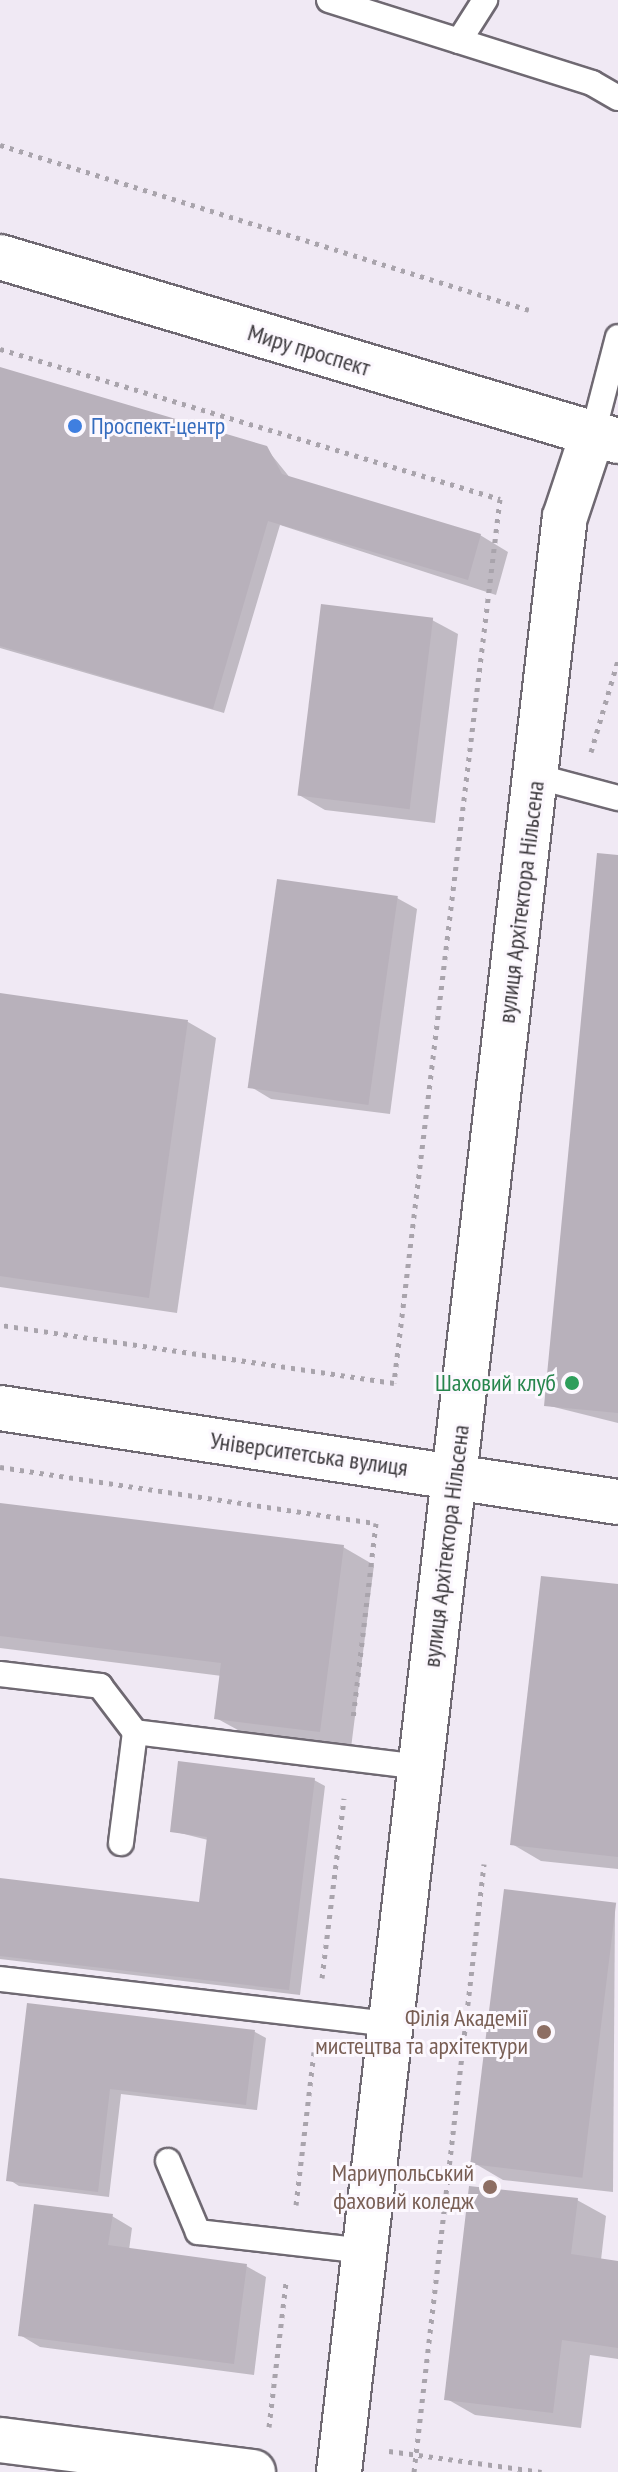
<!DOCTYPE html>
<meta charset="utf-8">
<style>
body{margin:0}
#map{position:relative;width:618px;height:2472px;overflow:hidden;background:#f0e9f4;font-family:"PT Sans Narrow",sans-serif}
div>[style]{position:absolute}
.shadow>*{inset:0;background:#0003}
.building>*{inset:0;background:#b8b1bb;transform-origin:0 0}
.path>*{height:5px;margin-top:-2.5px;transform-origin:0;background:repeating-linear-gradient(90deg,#a9a4ac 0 4px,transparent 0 10px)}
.roads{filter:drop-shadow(2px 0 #6f6972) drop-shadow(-2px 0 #6f6972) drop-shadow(0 2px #6f6972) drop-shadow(0 -2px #6f6972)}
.service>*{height:24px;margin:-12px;padding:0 12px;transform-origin:12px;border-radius:12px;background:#fff}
.minor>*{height:44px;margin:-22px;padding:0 22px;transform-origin:22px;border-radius:22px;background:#fff}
.secondary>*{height:44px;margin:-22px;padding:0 22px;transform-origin:22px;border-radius:22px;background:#fff}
.dots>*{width:22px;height:22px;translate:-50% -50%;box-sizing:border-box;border:4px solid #fcf8fe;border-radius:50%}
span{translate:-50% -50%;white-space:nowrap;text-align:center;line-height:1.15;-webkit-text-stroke:6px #fcf8fe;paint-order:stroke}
.street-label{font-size:24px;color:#3c393d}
.shop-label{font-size:24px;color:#366cbe}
.left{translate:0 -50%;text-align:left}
.leisure-label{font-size:24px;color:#27864d}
.right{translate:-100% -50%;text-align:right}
.education-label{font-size:24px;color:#785e54}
</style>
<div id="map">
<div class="shadow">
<div style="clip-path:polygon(0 369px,266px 448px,291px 479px,480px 535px,508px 552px,496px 595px,280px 525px,224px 713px,0 648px)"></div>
<div style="clip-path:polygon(432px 620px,458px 634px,435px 823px,325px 810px,299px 795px)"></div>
<div style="clip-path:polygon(618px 857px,618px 1423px,546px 1405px)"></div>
<div style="clip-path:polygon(397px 898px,417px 909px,390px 1114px,271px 1099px,251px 1087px)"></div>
<div style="clip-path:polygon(0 995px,188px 1022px,216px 1038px,177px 1313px,0 1287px)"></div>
<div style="clip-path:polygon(0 1505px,343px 1547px,374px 1565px,351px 1748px,247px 1735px,216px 1718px,222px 1676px,0 1648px)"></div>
<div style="clip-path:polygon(618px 1586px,618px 1869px,541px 1861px,512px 1844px)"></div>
<div style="clip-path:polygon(314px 1780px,325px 1786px,300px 1995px,0 1959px,0 1880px,201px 1904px,208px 1840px,172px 1831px)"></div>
<div style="clip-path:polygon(615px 1904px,613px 2192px,503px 2180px,474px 2163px)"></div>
<div style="clip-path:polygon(29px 2005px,255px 2032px,266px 2038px,257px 2110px,121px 2094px,109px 2197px,19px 2186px,8px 2179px)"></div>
<div style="clip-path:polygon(577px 2200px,606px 2216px,601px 2260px,618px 2262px,618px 2359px,590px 2355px,581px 2428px,475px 2415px,447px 2399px)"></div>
<div style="clip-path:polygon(112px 2216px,132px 2228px,129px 2250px,246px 2266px,266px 2277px,254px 2375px,40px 2347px,20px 2335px)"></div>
</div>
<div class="building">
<div style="clip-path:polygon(0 367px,267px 446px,282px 474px,481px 534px,468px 580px,268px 521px,213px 709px,0 646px)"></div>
<div style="left:321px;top:604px;width:113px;height:193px;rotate:7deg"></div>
<div style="clip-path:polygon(597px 853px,618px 855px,618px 1413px,544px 1406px)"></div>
<div style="left:277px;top:879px;width:122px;height:211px;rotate:8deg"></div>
<div style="clip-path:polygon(0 993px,188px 1020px,149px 1298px,0 1276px)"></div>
<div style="clip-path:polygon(0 1503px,344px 1545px,320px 1732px,214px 1719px,221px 1663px,0 1636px)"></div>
<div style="clip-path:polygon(541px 1576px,618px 1584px,618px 1857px,510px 1845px)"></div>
<div style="clip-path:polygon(178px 1761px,315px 1778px,289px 1990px,0 1956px,0 1878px,199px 1902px,207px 1837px,170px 1832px)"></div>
<div style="left:504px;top:1889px;width:113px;height:277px;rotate:7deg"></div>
<div style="clip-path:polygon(27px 2003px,255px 2030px,246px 2105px,110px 2089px,98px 2192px,6px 2181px)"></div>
<div style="clip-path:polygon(469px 2186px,578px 2198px,571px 2254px,618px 2261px,618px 2348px,562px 2340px,553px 2413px,444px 2400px)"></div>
<div style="clip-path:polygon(34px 2204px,113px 2214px,108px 2245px,247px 2264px,234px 2364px,18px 2336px)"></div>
</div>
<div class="path">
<div style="left:0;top:145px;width:554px;rotate:17.32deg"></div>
<div style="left:0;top:349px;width:522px;rotate:16.7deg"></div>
<div style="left:500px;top:499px;width:890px;rotate:96.84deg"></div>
<div style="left:394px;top:1383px;width:398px;rotate:-171.6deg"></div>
<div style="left:591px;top:752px;width:96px;rotate:-73.6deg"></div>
<div style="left:0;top:1467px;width:380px;rotate:8.5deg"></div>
<div style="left:376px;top:1523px;width:198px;rotate:96.7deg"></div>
<div style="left:322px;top:1978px;width:181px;rotate:-83deg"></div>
<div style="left:296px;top:2205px;width:154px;rotate:-83.3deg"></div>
<div style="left:269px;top:2427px;width:146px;rotate:-83.3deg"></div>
<div style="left:389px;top:2451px;width:154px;rotate:7.8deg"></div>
<div style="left:414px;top:2472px;width:612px;rotate:-83.43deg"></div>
</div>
<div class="roads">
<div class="service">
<div style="left:329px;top:0;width:276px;rotate:17.5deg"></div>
<div style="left:592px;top:83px;width:30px;rotate:30deg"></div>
<div style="left:459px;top:41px;width:49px;rotate:-57.6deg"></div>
<div style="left:593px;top:433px;width:99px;rotate:-75.4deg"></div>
<div style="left:535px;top:776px;width:86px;rotate:14.8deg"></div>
<div style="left:0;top:1674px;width:101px;rotate:6.8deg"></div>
<div style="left:100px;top:1686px;width:58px;rotate:52.7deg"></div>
<div style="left:135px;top:1732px;width:112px;rotate:97.2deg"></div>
<div style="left:135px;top:1732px;width:287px;rotate:7deg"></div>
<div style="left:0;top:1979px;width:394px;rotate:6.6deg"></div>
<div style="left:168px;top:2161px;width:77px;rotate:67.1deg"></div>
<div style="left:198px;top:2232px;width:167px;rotate:6.5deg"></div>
</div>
<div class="minor">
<div style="left:0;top:1408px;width:625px;rotate:8.65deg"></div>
<div style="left:0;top:2440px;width:255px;rotate:7.2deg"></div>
<div style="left:339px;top:2472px;width:1968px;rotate:-83.41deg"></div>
<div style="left:565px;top:517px;width:89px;rotate:-71.6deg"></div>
</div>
<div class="secondary">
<div style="left:0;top:257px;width:645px;rotate:16.58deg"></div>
</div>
</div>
<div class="dots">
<div style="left:75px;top:426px;background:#3f7fe0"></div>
<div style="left:572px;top:1383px;background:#2e9e5b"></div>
<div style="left:544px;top:2032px;background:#8d6e63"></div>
<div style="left:490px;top:2187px;background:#8d6e63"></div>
</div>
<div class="street-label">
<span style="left:309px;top:350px;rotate:17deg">Миру проспект</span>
<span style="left:521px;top:902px;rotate:-83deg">вулиця Архітектора Нільсена</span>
<span style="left:309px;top:1454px;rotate:8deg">Університетська вулиця</span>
<span style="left:446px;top:1546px;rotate:-83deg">вулиця Архітектора Нільсена</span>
</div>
<div class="shop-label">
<span class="left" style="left:91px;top:426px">Проспект-центр</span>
</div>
<div class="leisure-label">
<span class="right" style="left:556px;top:1383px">Шаховий клуб</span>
</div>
<div class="education-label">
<span class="right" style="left:528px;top:2032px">Філія Академії<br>мистецтва та архітектури</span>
<span class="right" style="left:474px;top:2187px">Мариупольський<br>фаховий коледж</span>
</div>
</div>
